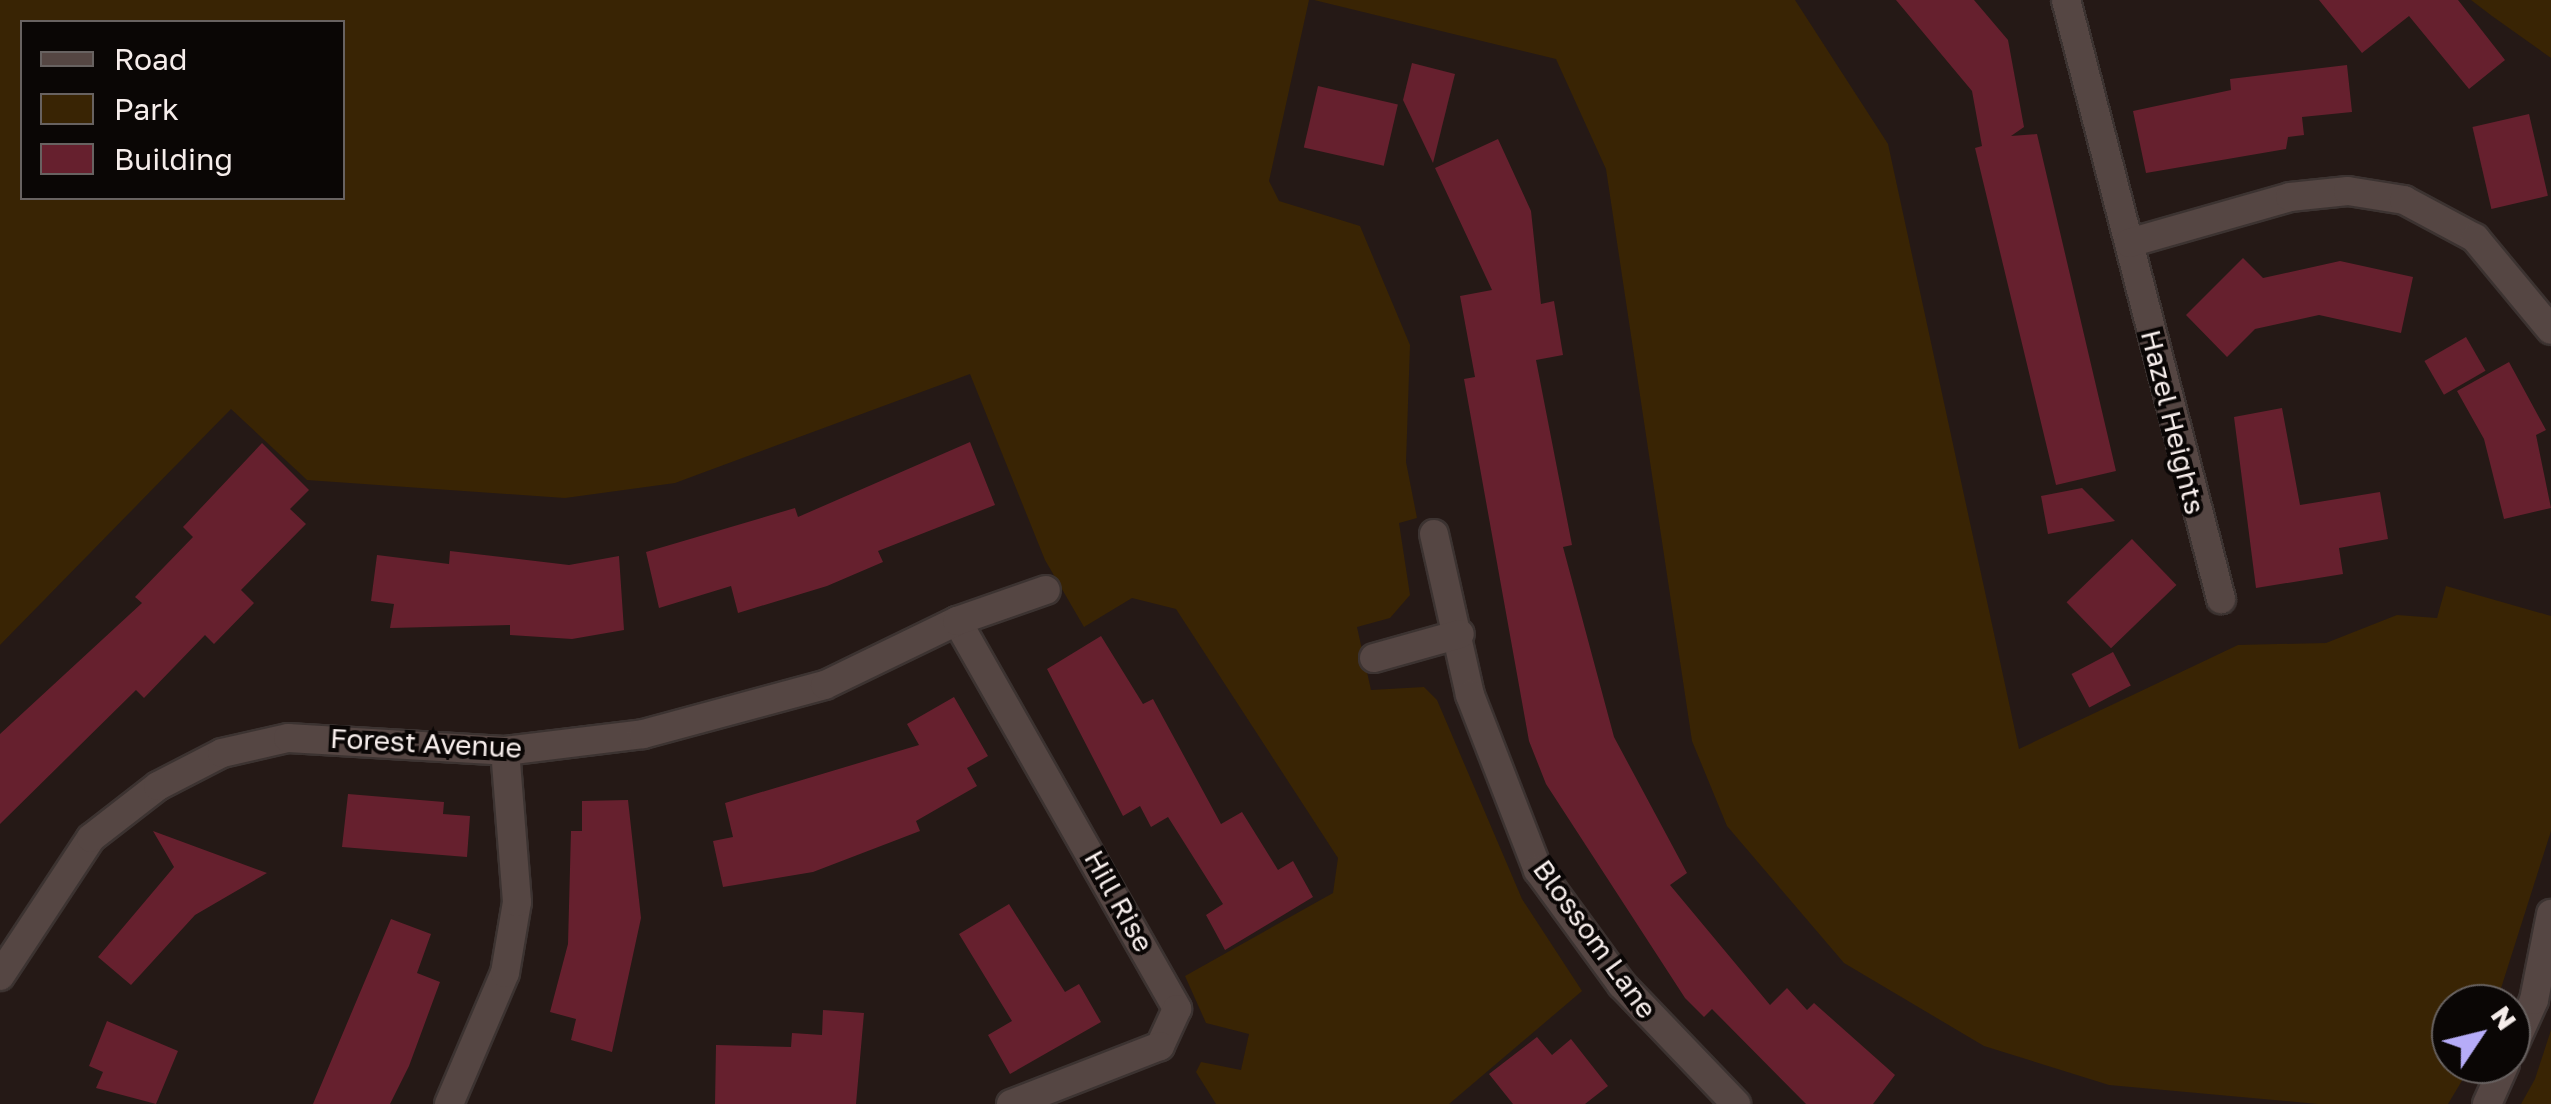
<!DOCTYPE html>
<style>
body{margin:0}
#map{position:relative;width:2551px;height:1104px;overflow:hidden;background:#251916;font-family:"Golos Text",sans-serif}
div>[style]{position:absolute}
.green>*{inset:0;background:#392404}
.building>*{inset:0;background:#66202e;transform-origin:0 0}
.roads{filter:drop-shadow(2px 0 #3c3331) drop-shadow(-2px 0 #3c3331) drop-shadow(0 2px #3c3331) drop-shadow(0 -2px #3c3331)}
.minor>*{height:28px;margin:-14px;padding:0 14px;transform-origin:14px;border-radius:14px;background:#554643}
span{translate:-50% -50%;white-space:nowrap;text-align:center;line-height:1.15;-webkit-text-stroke:8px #0a0605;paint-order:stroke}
.street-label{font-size:28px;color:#f6edeb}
.legend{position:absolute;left:20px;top:20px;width:325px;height:180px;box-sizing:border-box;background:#0a0605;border:2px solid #686261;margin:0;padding:12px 18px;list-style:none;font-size:30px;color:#f6edeb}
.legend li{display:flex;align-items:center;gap:20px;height:50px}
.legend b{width:50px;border:2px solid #686261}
.north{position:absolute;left:2431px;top:984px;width:100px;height:100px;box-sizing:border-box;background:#0a0605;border:2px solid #686261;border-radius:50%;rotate:55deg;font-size:28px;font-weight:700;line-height:40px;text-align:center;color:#f6edeb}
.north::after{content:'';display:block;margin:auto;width:35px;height:45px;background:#b6acf8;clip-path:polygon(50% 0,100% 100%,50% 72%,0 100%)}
</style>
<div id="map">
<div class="green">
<div style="clip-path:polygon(evenodd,0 0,1309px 0,1269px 181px,1279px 201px,1360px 226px,1410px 345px,1406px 462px,1417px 518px,1399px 523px,1410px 595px,1390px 618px,1357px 627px,1371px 690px,1424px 687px,1437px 700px,1522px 899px,1582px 991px,1449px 1104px,1216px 1104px,1196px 1072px,1201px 1062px,1241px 1070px,1249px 1034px,1206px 1023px,1185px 976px,1333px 893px,1338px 858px,1176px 609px,1132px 598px,1084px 627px,1045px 560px,970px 374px,675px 483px,565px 498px,307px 480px,231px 409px,0 645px,0 0,22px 22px,342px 22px,342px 198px,22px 198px,22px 22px)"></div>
<div style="clip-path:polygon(1314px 0,1795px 0,1888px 144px,2019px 749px,2238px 645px,2326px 643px,2397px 615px,2437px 618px,2446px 586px,2551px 616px,2551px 831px,2496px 1004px,2451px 1004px,2451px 1064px,2472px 1064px,2448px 1104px,2318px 1104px,2109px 1085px,1984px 1046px,1844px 963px,1727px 826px,1692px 741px,1606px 169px,1556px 59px)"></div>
<div style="clip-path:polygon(2471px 0,2551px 0,2551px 58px,2492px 16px)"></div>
<div style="clip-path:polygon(2551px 1030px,2551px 1104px,2521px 1104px,2535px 1079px)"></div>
</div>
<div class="building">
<div style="clip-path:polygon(1896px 0,1974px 0,2008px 40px,2024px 127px,2011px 136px,2037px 134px,2116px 471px,2056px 485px,1975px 148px,1982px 146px,1972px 91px)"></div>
<div style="clip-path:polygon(2319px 0,2458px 0,2505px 60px,2469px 89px,2409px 16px,2362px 53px)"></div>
<div style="clip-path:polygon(1412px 63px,1455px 74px,1433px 163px,1403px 100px)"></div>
<div style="clip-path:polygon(2347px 65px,2352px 112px,2302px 117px,2304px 135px,2288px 137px,2286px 149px,2146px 173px,2133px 111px,2231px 90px,2230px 79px)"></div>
<div style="left:1318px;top:86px;width:82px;height:63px;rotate:13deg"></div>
<div style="left:2529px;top:114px;width:84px;height:58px;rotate:77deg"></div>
<div style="clip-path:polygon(1498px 139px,1531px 211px,1541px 304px,1554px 301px,1563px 355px,1536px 360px,1572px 545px,1563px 547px,1614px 737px,1687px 873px,1670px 885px,1770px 1005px,1787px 988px,1807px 1010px,1814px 1003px,1895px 1075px,1873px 1104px,1806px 1104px,1712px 1009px,1704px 1017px,1685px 998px,1546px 784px,1529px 741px,1464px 379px,1475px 377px,1460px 296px,1492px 290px,1435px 168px)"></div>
<div style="clip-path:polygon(2243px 258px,2263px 278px,2340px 261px,2413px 277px,2401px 333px,2319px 315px,2255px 329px,2227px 357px,2186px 315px)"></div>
<div style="left:2466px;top:337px;width:39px;height:48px;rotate:60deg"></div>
<div style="clip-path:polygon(2509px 362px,2546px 430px,2536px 435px,2551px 508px,2504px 519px,2484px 439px,2457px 391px)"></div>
<div style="clip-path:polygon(2282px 408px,2300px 505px,2380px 492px,2388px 539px,2339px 548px,2343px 574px,2256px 588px,2234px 417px)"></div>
<div style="clip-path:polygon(970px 442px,995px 505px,878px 551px,883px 562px,827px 586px,738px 613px,731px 586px,659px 608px,646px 552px,795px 508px,798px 517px)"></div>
<div style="clip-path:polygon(262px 443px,309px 490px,290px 509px,306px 524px,241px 590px,254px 603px,214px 644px,205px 635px,144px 698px,136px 690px,0 824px,0 734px,142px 603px,135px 597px,193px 537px,183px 527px)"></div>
<div style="clip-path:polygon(2082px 488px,2115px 521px,2048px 534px,2041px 496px)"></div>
<div style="left:2132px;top:539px;width:64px;height:91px;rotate:46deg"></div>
<div style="clip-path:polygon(450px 551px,569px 565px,619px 556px,624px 630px,572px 639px,510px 635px,510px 625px,390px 628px,394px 604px,371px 601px,377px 555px,449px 564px)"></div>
<div style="clip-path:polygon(1101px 636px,1143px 704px,1153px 699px,1221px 824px,1242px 812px,1278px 870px,1293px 861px,1313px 897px,1225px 950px,1206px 915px,1223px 904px,1168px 817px,1151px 827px,1140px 806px,1123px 816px,1047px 669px)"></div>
<div style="left:2113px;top:652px;width:38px;height:47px;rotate:62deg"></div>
<div style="clip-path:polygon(954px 697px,988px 756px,967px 768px,977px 786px,916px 821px,920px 831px,813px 872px,723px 887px,713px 841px,733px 837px,725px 803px,919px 745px,907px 724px)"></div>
<div style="clip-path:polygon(348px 794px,444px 802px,443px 814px,470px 816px,467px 857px,342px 847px)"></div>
<div style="clip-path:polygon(628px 800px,641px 918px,612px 1052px,571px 1040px,576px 1019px,550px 1012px,568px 944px,571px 831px,582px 831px,582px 801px)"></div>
<div style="clip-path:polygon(153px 831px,267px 873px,195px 915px,131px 985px,98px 957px,174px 867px)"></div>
<div style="clip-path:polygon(1009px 904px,1065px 992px,1079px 984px,1101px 1022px,1010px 1074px,988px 1035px,1012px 1021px,959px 934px)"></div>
<div style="clip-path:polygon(391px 919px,431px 934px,417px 973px,440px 982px,409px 1066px,390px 1104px,313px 1104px)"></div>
<div style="clip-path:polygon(823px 1010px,864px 1013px,856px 1104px,715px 1104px,716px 1045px,791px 1047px,792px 1033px,822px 1035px)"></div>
<div style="clip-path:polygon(107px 1021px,178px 1051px,156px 1104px,96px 1088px,103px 1072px,89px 1066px)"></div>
<div style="clip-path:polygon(1537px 1037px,1552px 1055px,1571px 1039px,1608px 1086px,1585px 1104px,1513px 1104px,1489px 1074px)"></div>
</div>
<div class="roads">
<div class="minor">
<div style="left:2066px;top:0;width:619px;rotate:75.49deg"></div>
<div style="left:2129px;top:243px;width:167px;rotate:-15.9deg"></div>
<div style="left:2290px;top:197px;width:58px;rotate:-5.9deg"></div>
<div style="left:2348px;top:191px;width:57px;rotate:9.1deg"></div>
<div style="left:2404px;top:200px;width:81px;rotate:28.2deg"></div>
<div style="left:2475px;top:238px;width:119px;rotate:50.4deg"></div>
<div style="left:1434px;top:534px;width:165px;rotate:77.4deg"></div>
<div style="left:1470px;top:695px;width:188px;rotate:68.8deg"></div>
<div style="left:1538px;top:870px;width:142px;rotate:53.9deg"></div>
<div style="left:1622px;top:985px;width:165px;rotate:46.2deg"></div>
<div style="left:957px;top:621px;width:446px;rotate:60.4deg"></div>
<div style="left:1177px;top:1009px;width:41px;rotate:114.7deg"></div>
<div style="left:1160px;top:1046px;width:160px;rotate:158.7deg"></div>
<div style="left:1374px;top:658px;width:89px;rotate:-15.6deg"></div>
<div style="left:0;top:976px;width:165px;rotate:-56.6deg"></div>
<div style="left:91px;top:838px;width:85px;rotate:-37.8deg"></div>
<div style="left:158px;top:786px;width:72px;rotate:-27.3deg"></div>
<div style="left:222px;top:753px;width:68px;rotate:-12.8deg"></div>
<div style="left:288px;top:738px;width:217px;rotate:3.4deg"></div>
<div style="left:505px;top:751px;width:139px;rotate:-7deg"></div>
<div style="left:643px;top:734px;width:188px;rotate:-15.1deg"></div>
<div style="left:825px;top:685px;width:147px;rotate:-25.9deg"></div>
<div style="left:957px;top:621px;width:94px;rotate:-19.2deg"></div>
<div style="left:2511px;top:1051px;width:56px;rotate:-65.7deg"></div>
<div style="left:2534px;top:1000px;width:88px;rotate:-78.8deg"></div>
<div style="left:449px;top:1104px;width:142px;rotate:-66.9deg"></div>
<div style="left:505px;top:973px;width:72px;rotate:-80.4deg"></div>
<div style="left:517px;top:902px;width:151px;rotate:-94.5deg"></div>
<div style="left:2487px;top:1104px;width:44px;rotate:-65.8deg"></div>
</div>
</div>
<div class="street-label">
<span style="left:2173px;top:422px;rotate:76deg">Hazel Heights</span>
<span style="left:426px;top:743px;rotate:3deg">Forest Avenue</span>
<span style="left:1119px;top:901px;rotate:61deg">Hill Rise</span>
<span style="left:1595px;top:939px;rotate:54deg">Blossom Lane</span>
</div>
<ul class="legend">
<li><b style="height:12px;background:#554643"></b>Road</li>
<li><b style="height:28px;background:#392404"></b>Park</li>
<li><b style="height:28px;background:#66202e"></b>Building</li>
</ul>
<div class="north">N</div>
</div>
